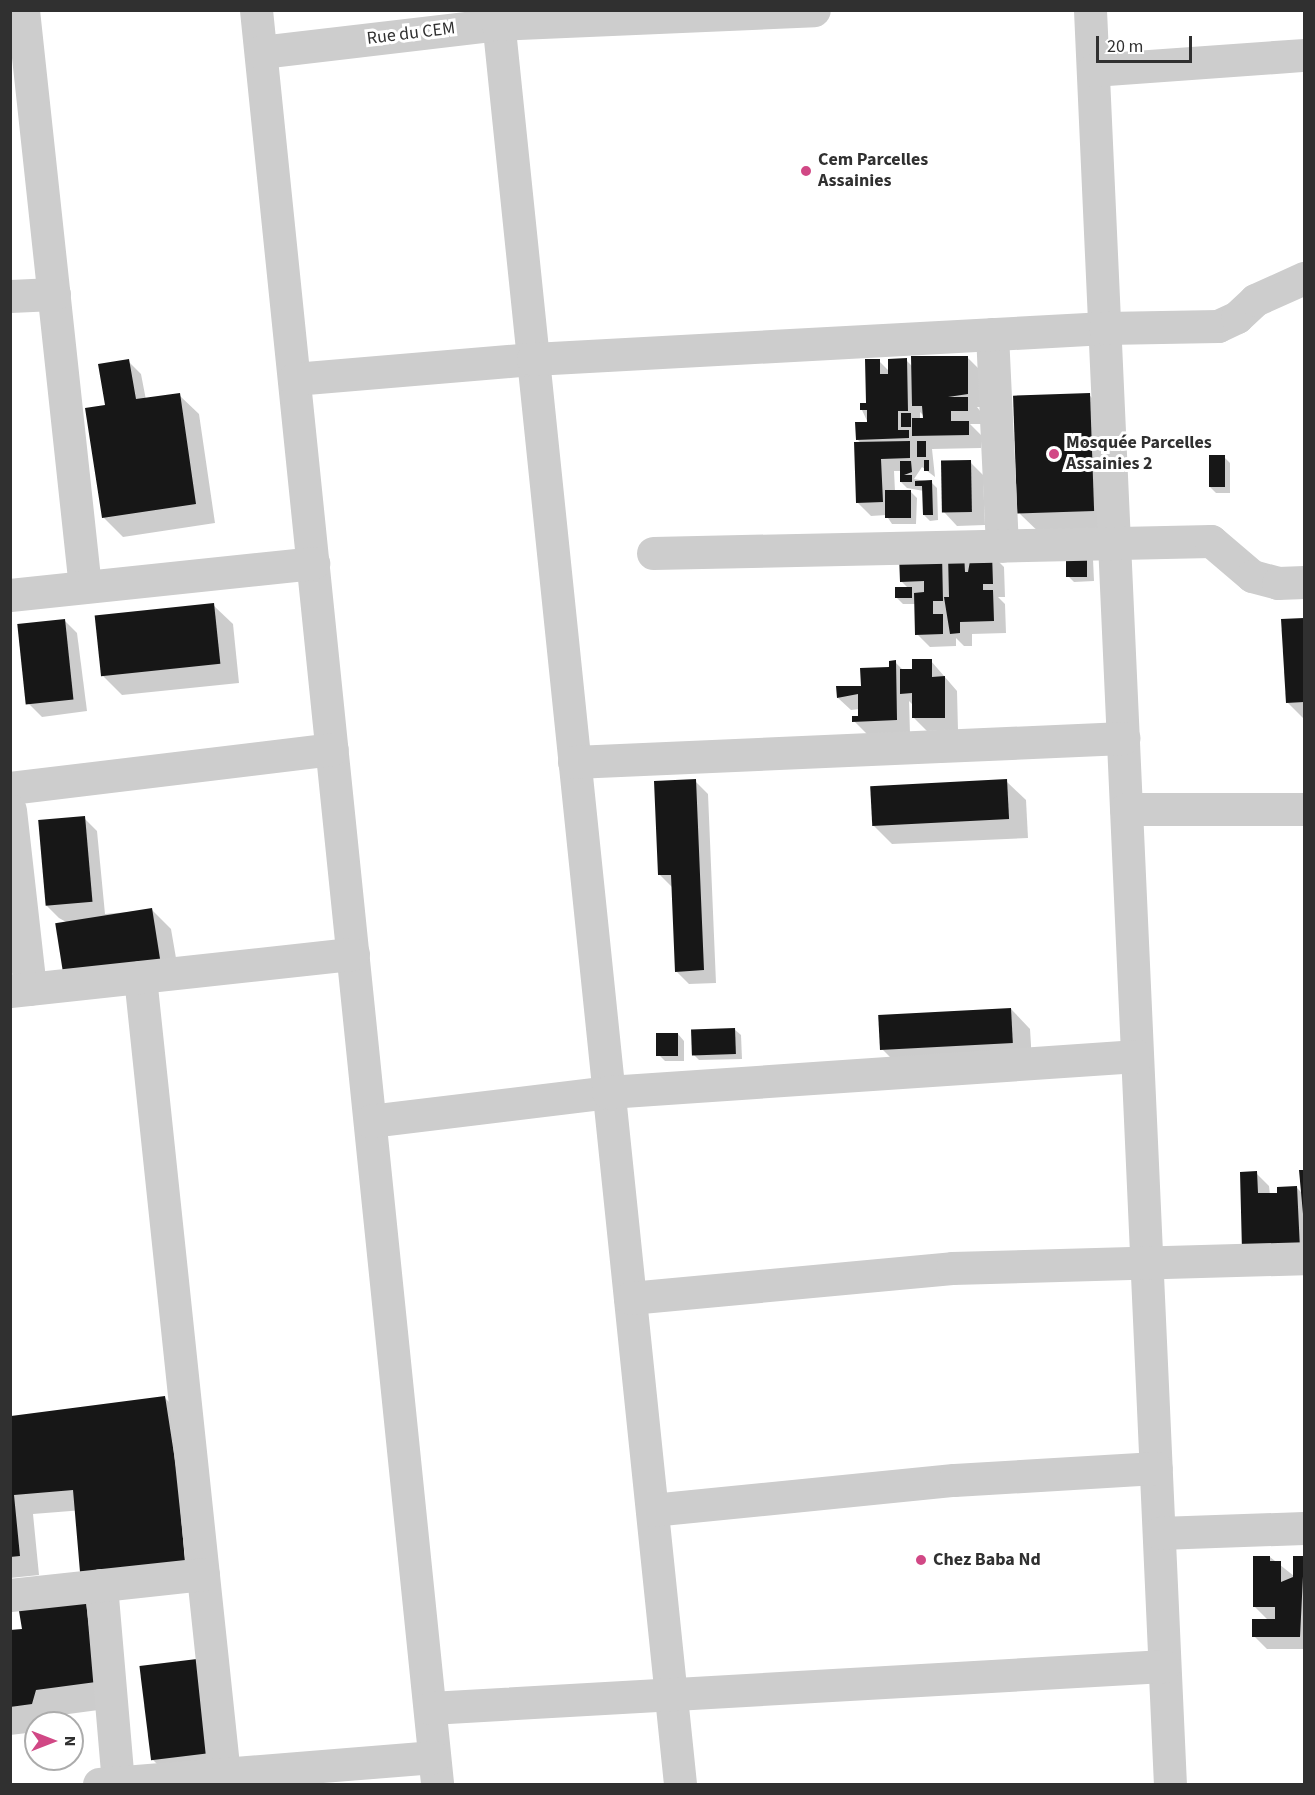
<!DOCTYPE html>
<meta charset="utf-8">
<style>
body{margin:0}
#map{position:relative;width:1315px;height:1795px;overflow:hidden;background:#fff;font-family:"Source Sans 3",sans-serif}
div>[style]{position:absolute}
.shadow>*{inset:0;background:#0003}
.building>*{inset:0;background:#171717;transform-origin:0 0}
.street>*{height:33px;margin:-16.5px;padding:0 16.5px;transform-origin:16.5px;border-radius:16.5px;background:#cdcdcd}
.dots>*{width:16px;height:16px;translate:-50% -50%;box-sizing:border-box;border:3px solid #fff;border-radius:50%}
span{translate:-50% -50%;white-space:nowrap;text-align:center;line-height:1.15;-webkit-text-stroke:6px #fff;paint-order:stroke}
.street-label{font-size:18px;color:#303030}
.poi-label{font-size:18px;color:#303030;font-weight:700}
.left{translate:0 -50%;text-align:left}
.frame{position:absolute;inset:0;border:12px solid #303030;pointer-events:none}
.north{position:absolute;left:24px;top:1711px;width:60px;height:60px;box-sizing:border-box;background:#fff;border:2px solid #acacac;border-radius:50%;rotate:90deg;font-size:16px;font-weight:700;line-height:24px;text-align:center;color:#303030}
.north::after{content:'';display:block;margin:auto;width:21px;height:27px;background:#d14885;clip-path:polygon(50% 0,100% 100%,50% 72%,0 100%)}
.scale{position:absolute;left:1096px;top:36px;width:96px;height:27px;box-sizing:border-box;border:3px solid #303030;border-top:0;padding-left:8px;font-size:18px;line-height:21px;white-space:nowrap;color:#303030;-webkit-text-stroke:4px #fff;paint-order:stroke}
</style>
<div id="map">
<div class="shadow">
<div style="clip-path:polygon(evenodd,967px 357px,980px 370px,981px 407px,977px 407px,981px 412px,981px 424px,970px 424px,981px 435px,981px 448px,932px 449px,935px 477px,922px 467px,914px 479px,931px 482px,937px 488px,938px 520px,930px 521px,924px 515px,924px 491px,907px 488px,901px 482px,901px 471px,894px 471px,895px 491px,911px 492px,917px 498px,916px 524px,892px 524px,886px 515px,871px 516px,858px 503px,862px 444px,857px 439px,868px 423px,862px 410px,868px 405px,879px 361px,889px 371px,906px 360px,913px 367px,967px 357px,920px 412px,924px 416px,924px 420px,920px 420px,920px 412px)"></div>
<div style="clip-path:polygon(128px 361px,141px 374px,146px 400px,179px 395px,199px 414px,215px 523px,123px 537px,103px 517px,106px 406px)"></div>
<div style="clip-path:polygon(1089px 395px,1115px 420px,1120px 536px,1046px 539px,1020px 514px)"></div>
<div style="clip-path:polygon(1224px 457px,1230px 463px,1230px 493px,1216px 493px,1210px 487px)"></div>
<div style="clip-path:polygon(970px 462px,983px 475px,985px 525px,957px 526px,944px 512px)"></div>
<div style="clip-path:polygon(991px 554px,1004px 567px,1005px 597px,998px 597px,1005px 604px,1006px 633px,972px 634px,972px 646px,964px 646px,956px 638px,956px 646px,930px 647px,917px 634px,916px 604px,903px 604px,897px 598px,909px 589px,901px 581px,901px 557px)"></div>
<div style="clip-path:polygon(1068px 554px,1093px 559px,1094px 581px,1074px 582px,1068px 576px)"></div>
<div style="clip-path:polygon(213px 605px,233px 624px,239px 683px,122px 695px,103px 676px)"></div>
<div style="clip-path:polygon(64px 620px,77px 633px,87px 711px,42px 717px,29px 704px)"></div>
<div style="clip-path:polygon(1304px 620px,1304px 719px,1287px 702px,1283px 621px)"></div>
<div style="clip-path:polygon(931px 661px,957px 691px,958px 730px,927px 731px,914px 718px,914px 706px,909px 701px,910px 733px,867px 734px,854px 721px,860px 717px,860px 709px,851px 710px,838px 698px,862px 687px,895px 662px,904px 671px,914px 671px)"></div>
<div style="clip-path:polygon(695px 781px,708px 794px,716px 983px,689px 984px,676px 971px,673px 888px,660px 875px)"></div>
<div style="clip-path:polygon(1006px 781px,1026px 800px,1028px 838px,892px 844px,873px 825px)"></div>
<div style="clip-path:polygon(84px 818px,97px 831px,105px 914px,152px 910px,171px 929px,181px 987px,59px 918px,47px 906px)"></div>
<div style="clip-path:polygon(1011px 1009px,1030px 1029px,1032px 1062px,900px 1067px,881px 1048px)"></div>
<div style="clip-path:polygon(734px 1029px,741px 1035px,742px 1059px,699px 1060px,693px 1054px)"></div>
<div style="clip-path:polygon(678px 1034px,684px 1041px,684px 1061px,665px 1061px,659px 1055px)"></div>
<div style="clip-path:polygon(1301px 1171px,1304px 1171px,1304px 1262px,1257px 1263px,1256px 1173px,1269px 1186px,1270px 1195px,1297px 1188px,1302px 1193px)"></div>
<div style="clip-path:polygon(164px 1397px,184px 1417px,197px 1501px,33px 1514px,39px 1575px,10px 1578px,10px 1481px)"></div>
<div style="clip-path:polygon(1270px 1557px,1294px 1576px,1294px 1558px,1304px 1558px,1304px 1649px,1267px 1649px,1254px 1636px,1268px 1620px,1254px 1606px)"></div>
<div style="clip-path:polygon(85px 1597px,121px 1707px,61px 1715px,59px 1723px,36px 1723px,36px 1732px,10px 1735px,10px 1632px,23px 1630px)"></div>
<div style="clip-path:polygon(141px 1667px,233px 1778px,177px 1784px,152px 1759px)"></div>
</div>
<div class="building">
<div style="clip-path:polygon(911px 356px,968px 356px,968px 394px,948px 397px,968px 397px,968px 411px,951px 411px,951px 421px,969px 421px,969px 435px,912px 436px,912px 418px,923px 418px,922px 406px,912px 406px)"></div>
<div style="clip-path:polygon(907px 358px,908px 411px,898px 411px,898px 430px,909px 430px,909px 438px,856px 440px,855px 422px,867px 422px,867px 410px,860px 410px,860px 403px,866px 403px,865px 359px,880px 359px,880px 374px,888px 374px,888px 359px)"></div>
<div style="clip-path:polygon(129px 359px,136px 399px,180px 393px,196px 504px,102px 518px,85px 408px,105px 405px,98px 364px)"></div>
<div style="left:1090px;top:393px;width:118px;height:77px;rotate:88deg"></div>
<div style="left:901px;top:413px;width:10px;height:14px"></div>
<div style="clip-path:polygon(910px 441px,910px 458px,881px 459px,883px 502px,856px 503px,854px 442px)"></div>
<div style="left:917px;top:441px;width:9px;height:16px"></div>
<div style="left:1209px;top:455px;width:16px;height:32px"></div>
<div style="left:924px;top:460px;width:5px;height:11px"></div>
<div style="left:971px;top:460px;width:52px;height:30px;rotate:89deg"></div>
<div style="clip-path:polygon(900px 461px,911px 461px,912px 472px,904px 475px,912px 475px,912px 482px,900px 482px)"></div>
<div style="clip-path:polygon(932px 480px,933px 515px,923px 515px,922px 486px,915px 486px,915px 481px)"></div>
<div style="left:885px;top:490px;width:26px;height:28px"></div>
<div style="left:1066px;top:552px;width:21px;height:25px"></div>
<div style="clip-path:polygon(964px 553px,965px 572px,968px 572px,970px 561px,992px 553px,993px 584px,983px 584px,983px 590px,993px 590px,994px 621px,960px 622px,960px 633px,950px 634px,944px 597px,949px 597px,948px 554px)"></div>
<div style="clip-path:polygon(942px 554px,943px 601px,933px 601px,933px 614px,943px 614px,943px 634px,915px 635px,914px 593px,924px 592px,924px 581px,900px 582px,899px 555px)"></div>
<div style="left:912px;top:587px;width:11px;height:17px;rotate:90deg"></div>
<div style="left:214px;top:603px;width:61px;height:120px;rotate:84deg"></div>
<div style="clip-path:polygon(1304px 618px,1304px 702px,1286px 703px,1281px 619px)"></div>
<div style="left:65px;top:619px;width:81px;height:48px;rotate:84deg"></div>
<div style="clip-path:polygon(912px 659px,932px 659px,932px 677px,945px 676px,945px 718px,912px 718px,912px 693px,900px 694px,900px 669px,912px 669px)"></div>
<div style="clip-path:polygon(896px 660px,897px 720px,852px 722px,852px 716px,858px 716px,858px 694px,837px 698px,836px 686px,861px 686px,860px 668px,889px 667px,889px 661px)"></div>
<div style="clip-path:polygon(696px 779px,704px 970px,675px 972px,671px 875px,658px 875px,654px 781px)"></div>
<div style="left:1007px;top:779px;width:40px;height:137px;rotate:87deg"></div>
<div style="left:85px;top:816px;width:86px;height:47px;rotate:85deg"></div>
<div style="left:152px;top:908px;width:61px;height:98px;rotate:81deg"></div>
<div style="left:1011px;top:1008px;width:35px;height:133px;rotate:87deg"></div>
<div style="left:735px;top:1028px;width:26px;height:44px;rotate:88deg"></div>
<div style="left:656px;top:1033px;width:22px;height:23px"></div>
<div style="clip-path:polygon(1299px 1170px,1304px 1170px,1304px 1214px,1303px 1214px)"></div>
<div style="clip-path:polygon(1257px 1171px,1258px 1193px,1277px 1193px,1277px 1187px,1297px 1186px,1300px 1249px,1242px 1251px,1240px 1172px)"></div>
<div style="clip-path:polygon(165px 1396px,178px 1480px,185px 1562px,80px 1572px,73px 1490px,14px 1495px,20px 1556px,10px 1557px,11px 1416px)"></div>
<div style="clip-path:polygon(1253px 1556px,1270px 1556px,1270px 1561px,1281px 1561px,1281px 1582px,1293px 1577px,1293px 1556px,1304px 1556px,1300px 1637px,1252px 1637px,1252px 1619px,1275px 1619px,1275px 1607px,1253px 1607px)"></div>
<div style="clip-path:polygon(85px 1595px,96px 1682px,36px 1690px,32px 1704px,10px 1707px,10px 1630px,22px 1629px,18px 1605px)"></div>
<div style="left:197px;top:1659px;width:95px;height:58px;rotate:83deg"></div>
</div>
<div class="street">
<div style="left:23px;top:10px;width:580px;rotate:83.87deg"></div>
<div style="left:256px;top:10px;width:1783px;rotate:84.17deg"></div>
<div style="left:497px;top:10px;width:1783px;rotate:84.11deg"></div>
<div style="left:1090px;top:10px;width:1776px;rotate:87.42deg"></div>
<div style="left:261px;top:52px;width:239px;rotate:-6.7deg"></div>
<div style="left:498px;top:24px;width:316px;rotate:-2.5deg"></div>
<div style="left:1093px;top:70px;width:212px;rotate:-4.1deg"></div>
<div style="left:10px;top:296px;width:44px;rotate:-2.6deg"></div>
<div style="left:992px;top:334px;width:212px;rotate:87.3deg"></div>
<div style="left:294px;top:379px;width:240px;rotate:-4.8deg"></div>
<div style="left:533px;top:359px;width:573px;rotate:-3.1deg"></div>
<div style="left:1105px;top:328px;width:113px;rotate:-1deg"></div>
<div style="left:1218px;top:326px;width:21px;rotate:-25deg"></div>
<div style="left:1237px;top:317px;width:25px;rotate:-43deg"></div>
<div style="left:1255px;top:300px;width:54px;rotate:-24.2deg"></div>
<div style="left:653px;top:553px;width:558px;rotate:-1.23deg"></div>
<div style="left:1211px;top:541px;width:54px;rotate:40.5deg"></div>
<div style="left:1252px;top:576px;width:27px;rotate:15deg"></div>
<div style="left:1278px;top:583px;width:26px;rotate:-2deg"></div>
<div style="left:10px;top:595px;width:305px;rotate:-6deg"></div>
<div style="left:574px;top:762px;width:550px;rotate:-2.5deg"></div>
<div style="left:10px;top:788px;width:324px;rotate:-6.9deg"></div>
<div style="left:1126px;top:809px;width:178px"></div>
<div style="left:10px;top:810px;width:180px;rotate:83.6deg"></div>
<div style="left:140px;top:977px;width:811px;rotate:83.99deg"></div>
<div style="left:10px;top:991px;width:345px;rotate:-6.2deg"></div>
<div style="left:370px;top:1121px;width:240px;rotate:-6.9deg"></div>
<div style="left:608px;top:1092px;width:530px;rotate:-3.89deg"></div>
<div style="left:630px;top:1298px;width:323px;rotate:-5.3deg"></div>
<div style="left:952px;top:1268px;width:352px;rotate:-1.6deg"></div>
<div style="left:652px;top:1510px;width:303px;rotate:-5.7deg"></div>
<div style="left:954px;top:1480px;width:202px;rotate:-3.4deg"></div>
<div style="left:1159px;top:1533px;width:145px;rotate:-2deg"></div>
<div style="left:101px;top:1585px;width:200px;rotate:85.1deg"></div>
<div style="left:10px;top:1595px;width:194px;rotate:-6.2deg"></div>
<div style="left:430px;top:1708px;width:735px;rotate:-3.27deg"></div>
<div style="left:99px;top:1784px;width:336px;rotate:-4.6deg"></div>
</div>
<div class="dots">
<div style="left:806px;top:171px;background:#d14885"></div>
<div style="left:1054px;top:454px;background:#d14885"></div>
<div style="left:921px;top:1560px;background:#d14885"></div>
</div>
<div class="street-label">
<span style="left:411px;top:34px;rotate:-7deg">Rue du CEM</span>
</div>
<div class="poi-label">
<span class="left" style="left:818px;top:171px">Cem Parcelles<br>Assainies</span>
<span class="left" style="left:1066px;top:454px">Mosquée Parcelles<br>Assainies 2</span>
<span class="left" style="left:933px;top:1560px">Chez Baba Nd</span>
</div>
<div class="frame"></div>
<div class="north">N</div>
<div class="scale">20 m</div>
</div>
